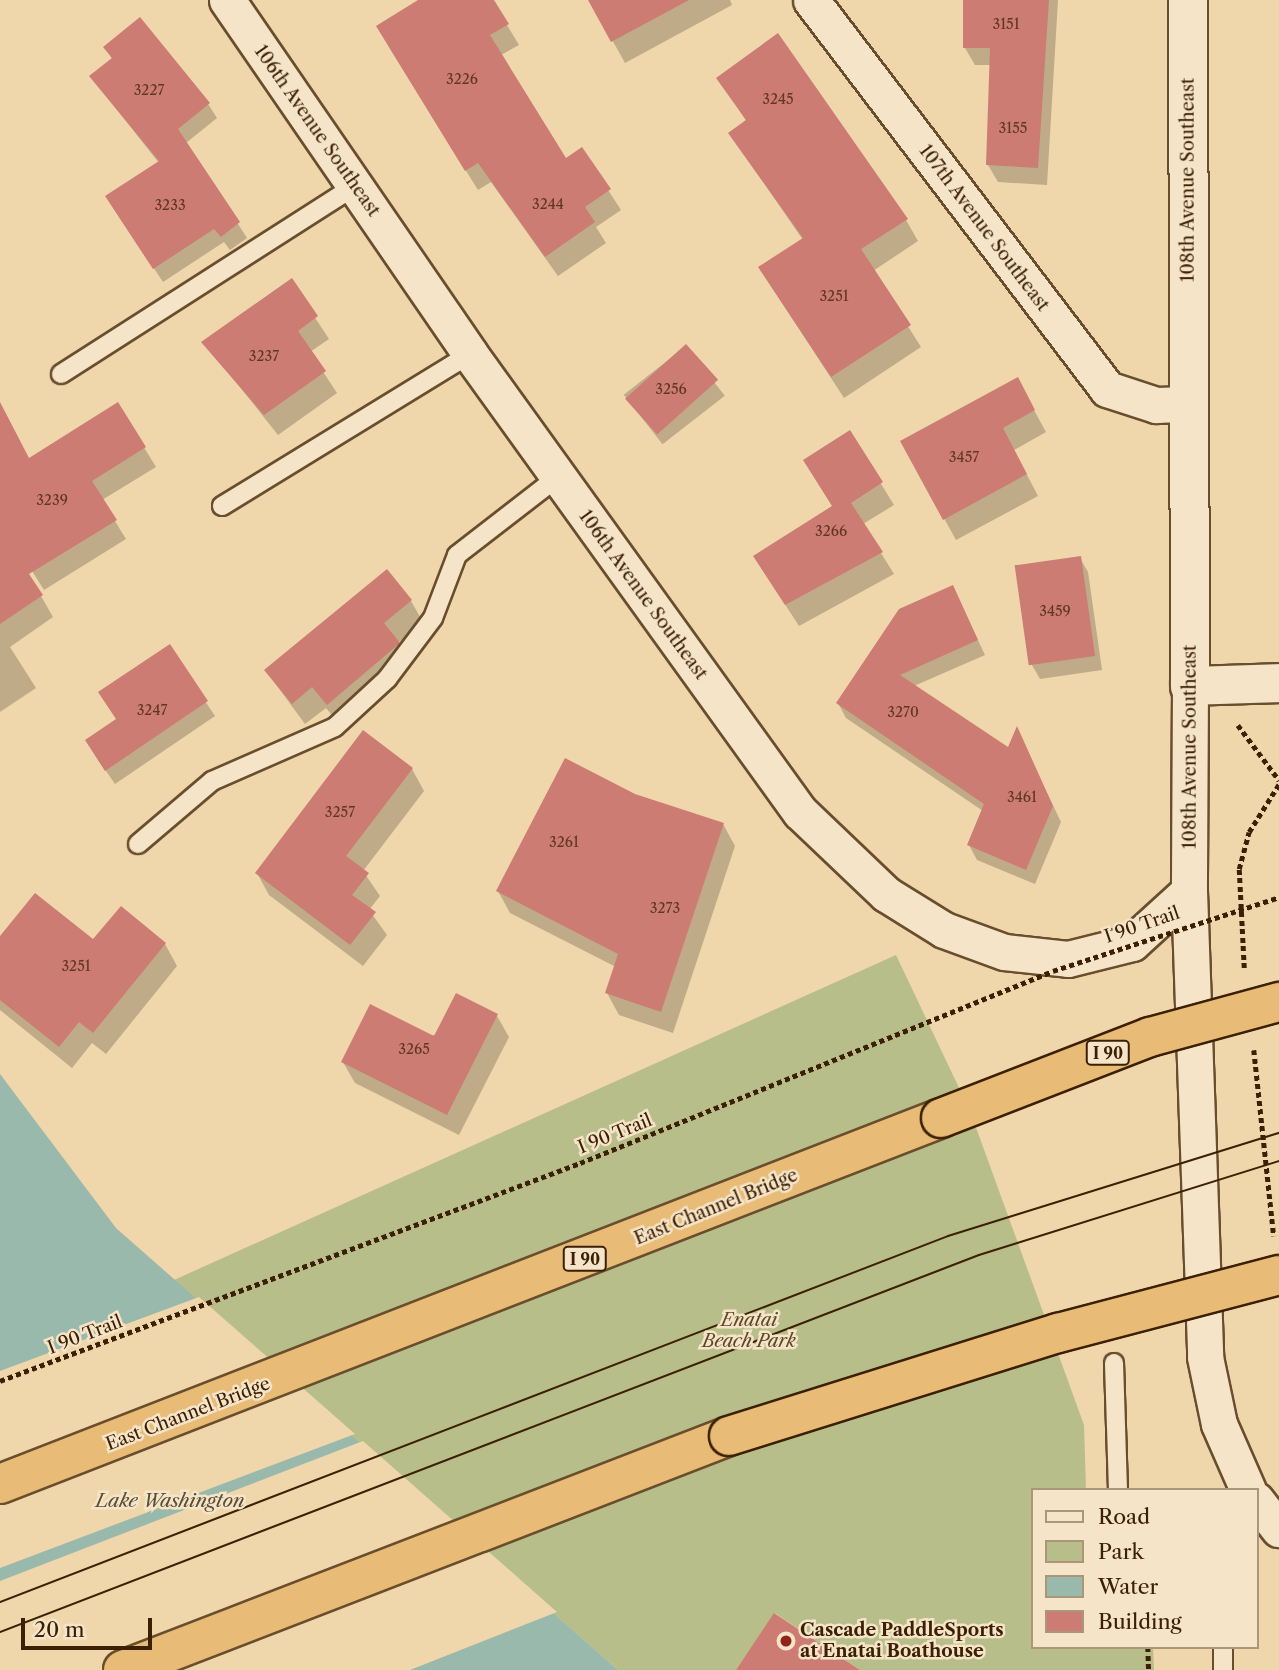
<!DOCTYPE html>
<style>
body{margin:0}
#map{position:relative;width:1279px;height:1670px;overflow:hidden;background:#efd6ab;font-family:"Libre Caslon Text",serif}
div>[style]{position:absolute}
.green>*{inset:0;background:#b7be8a}
.water>*{inset:0;background:#9ab9ad}
.pier>*{inset:0;background:#efd6ab}
.shadow>*{inset:0;background:#0003;transform-origin:0 0}
.building>*{inset:0;background:#cc7c73;transform-origin:0 0}
.path>*{height:4.5px;margin-top:-2.25px;transform-origin:0;background:repeating-linear-gradient(90deg,#3c2003 0 5px,transparent 0 8.5px)}
.roads{filter:drop-shadow(2px 0 #694e2d) drop-shadow(-2px 0 #694e2d) drop-shadow(0 2px #694e2d) drop-shadow(0 -2px #694e2d)}
.service>*{height:18px;margin:-9px;padding:0 9px;transform-origin:9px;border-radius:9px;background:#f5e4c8}
.minor>*{height:35px;margin:-17.5px;padding:0 17.5px;transform-origin:17.5px;border-radius:17.5px;background:#f5e4c8}
.tertiary>*{height:38px;margin:-19px;padding:0 19px;transform-origin:19px;border-radius:19px;background:#f5e4c8}
.motorway>*{height:38px;margin:-19px;padding:0 19px;transform-origin:19px;border-radius:19px;background:#e8bb76}
.tram>*{height:2px;margin:-1px;padding:0 1px;transform-origin:1px;border-radius:1px;background:#3c2003}
.path-bridge>*{height:4.5px;margin-top:-2.25px;transform-origin:0;background:repeating-linear-gradient(90deg,#3c2003 0 5px,transparent 0 8.5px)}
.bridges{filter:drop-shadow(2px 0 #3c2003) drop-shadow(-2px 0 #3c2003) drop-shadow(0 2px #3c2003) drop-shadow(0 -2px #3c2003)}
.motorway-bridge>*{height:38px;margin:-19px;padding:0 19px;transform-origin:19px;border-radius:19px;background:#e8bb76}
.dots>*{width:19px;height:19px;translate:-50% -50%;box-sizing:border-box;border:4px solid #f5e4c8;border-radius:50%}
span{translate:-50% -50%;white-space:nowrap;text-align:center;line-height:1.15;-webkit-text-stroke:5px #f5e4c8;paint-order:stroke}
.number-label{font-size:14px;color:#60371f}
.number-label span{-webkit-text-stroke-width:0}
.shield-label span{padding:2px 5px;background:#f5e4c8;border:2px solid;border-radius:5px;-webkit-text-stroke-width:0}
.shield-label{font-size:16px;color:#3c2003;font-weight:700}
.street-label{font-size:18px;color:#3c2003}
.park-label{font-size:18px;color:#5b4825;font-style:italic}
.poi-label{font-size:18px;color:#3c2003;font-weight:700}
.left{translate:0 -50%;text-align:left}
.water-label{font-size:19px;color:#584e36;font-style:italic}
.legend{position:absolute;left:1031px;top:1488px;width:228px;height:161px;box-sizing:border-box;background:#f5e4c8;border:2px solid #ab9679;margin:0;padding:9px 12px;list-style:none;font-size:21px;color:#3c2003}
.legend li{display:flex;align-items:center;gap:14px;height:35px}
.legend b{width:35px;border:2px solid #ab9679}
.scale{position:absolute;left:21px;top:1618px;width:131px;height:32px;box-sizing:border-box;border:4px solid #3c2003;border-top:0;padding-left:9px;font-size:21px;line-height:24px;white-space:nowrap;color:#3c2003;-webkit-text-stroke:5px #f5e4c8;paint-order:stroke}
</style>
<div id="map">
<div class="green">
<div style="clip-path:polygon(896px 955px,970px 1111px,1084px 1425px,1086px 1490px,1032px 1490px,1032px 1647px,1153px 1647px,1154px 1670px,860px 1670px,775px 1613px,736px 1670px,618px 1670px,174px 1280px)"></div>
</div>
<div class="water">
<div style="clip-path:polygon(0 1074px,116px 1228px,618px 1670px,0 1670px)"></div>
</div>
<div class="pier">
<div style="clip-path:polygon(199px 1297px,355px 1434px,0 1568px,0 1371px)"></div>
<div style="clip-path:polygon(363px 1441px,557px 1612px,410px 1670px,0 1670px,0 1581px)"></div>
</div>
<div class="shadow">
<div style="clip-path:polygon(422px 0,492px 0,519px 45px,501px 55px,566px 161px,582px 150px,621px 210px,596px 227px,606px 243px,558px 276px,491px 182px,478px 190px,389px 47px)"></div>
<div style="clip-path:polygon(590px 0,730px 0,732px 5px,625px 63px)"></div>
<div style="clip-path:polygon(965px 0,1058px 0,1047px 185px,998px 182px,988px 165px,992px 65px,975px 65px,965px 48px)"></div>
<div style="clip-path:polygon(106px 48px,208px 104px,217px 118px,186px 143px,247px 238px,230px 250px,224px 242px,163px 282px,116px 211px,159px 163px,91px 77px,112px 59px)"></div>
<div style="clip-path:polygon(719px 78px,906px 220px,918px 241px,873px 271px,921px 347px,844px 398px,773px 289px,803px 240px,730px 134px,747px 122px)"></div>
<div style="clip-path:polygon(291px 281px,329px 339px,310px 352px,337px 393px,278px 435px,204px 342px)"></div>
<div style="left:686px;top:346px;width:63px;height:79px;rotate:52deg"></div>
<div style="clip-path:polygon(1029px 401px,1046px 432px,1014px 450px,1038px 496px,956px 540px,902px 442px)"></div>
<div style="clip-path:polygon(0 404px,29px 460px,118px 405px,156px 467px,102px 500px,126px 539px,44px 590px,0 520px)"></div>
<div style="clip-path:polygon(849px 432px,894px 505px,863px 524px,894px 574px,799px 626px,768px 578px,834px 507px)"></div>
<div style="clip-path:polygon(1080px 558px,1088px 572px,1102px 670px,1040px 679px,1032px 665px)"></div>
<div style="clip-path:polygon(0 575px,41px 596px,53px 617px,10px 647px,36px 688px,0 712px)"></div>
<div style="clip-path:polygon(953px 587px,985px 655px,914px 686px,1009px 750px,1017px 730px,1061px 822px,1035px 884px,977px 860px,969px 845px,983px 811px,846px 718px,838px 703px)"></div>
<div style="clip-path:polygon(411px 601px,423px 622px,398px 643px,411px 666px,405px 673px,341px 726px,326px 708px,305px 724px,266px 671px)"></div>
<div style="clip-path:polygon(169px 647px,215px 716px,115px 784px,95px 755px)"></div>
<div style="clip-path:polygon(412px 769px,424px 791px,363px 871px,380px 896px,369px 910px,387px 935px,363px 966px,269px 895px,257px 873px)"></div>
<div style="clip-path:polygon(634px 795px,723px 824px,735px 846px,673px 1033px,619px 1015px,607px 993px,616px 967px,510px 913px,498px 891px)"></div>
<div style="clip-path:polygon(121px 908px,165px 944px,177px 966px,106px 1054px,92px 1043px,72px 1068px,0 1010px,0 938px,94px 942px)"></div>
<div style="clip-path:polygon(497px 1016px,509px 1037px,459px 1135px,355px 1083px,343px 1062px)"></div>
</div>
<div class="building">
<div style="clip-path:polygon(418px 0,494px 0,509px 24px,490px 35px,566px 158px,582px 147px,611px 189px,585px 207px,595px 222px,545px 257px,478px 163px,465px 171px,376px 26px)"></div>
<div style="clip-path:polygon(588px 0,689px 0,611px 42px)"></div>
<div style="clip-path:polygon(963px 0,1049px 0,1038px 168px,986px 165px,990px 48px,963px 48px)"></div>
<div style="clip-path:polygon(140px 17px,210px 103px,178px 129px,240px 222px,221px 237px,214px 229px,153px 269px,105px 196px,159px 161px,89px 76px,112px 58px,103px 47px)"></div>
<div style="clip-path:polygon(778px 33px,908px 219px,861px 249px,911px 325px,831px 377px,758px 267px,803px 238px,728px 133px,746px 120px,716px 78px)"></div>
<div style="clip-path:polygon(292px 278px,318px 316px,298px 331px,326px 371px,264px 415px,201px 342px)"></div>
<div style="left:686px;top:344px;width:48px;height:82px;rotate:48deg"></div>
<div style="clip-path:polygon(1018px 377px,1035px 410px,1003px 428px,1027px 474px,943px 520px,900px 441px)"></div>
<div style="clip-path:polygon(0 402px,29px 458px,118px 402px,146px 447px,92px 481px,117px 520px,29px 574px,43px 595px,0 624px)"></div>
<div style="clip-path:polygon(850px 430px,883px 482px,851px 503px,883px 552px,785px 605px,753px 556px,832px 506px,803px 460px)"></div>
<div style="left:1081px;top:556px;width:101px;height:67px;rotate:82deg"></div>
<div style="clip-path:polygon(387px 569px,412px 600px,384px 623px,400px 643px,327px 705px,312px 687px,292px 704px,264px 670px)"></div>
<div style="clip-path:polygon(953px 585px,978px 640px,900px 675px,1008px 747px,1017px 726px,1053px 806px,1026px 870px,967px 845px,984px 804px,836px 703px,899px 609px)"></div>
<div style="clip-path:polygon(170px 644px,208px 701px,105px 771px,85px 740px,116px 719px,98px 692px)"></div>
<div style="clip-path:polygon(363px 730px,413px 768px,346px 856px,369px 873px,352px 895px,376px 912px,350px 945px,255px 873px)"></div>
<div style="clip-path:polygon(565px 758px,635px 794px,724px 823px,661px 1012px,605px 993px,618px 954px,496px 891px)"></div>
<div style="clip-path:polygon(35px 893px,93px 939px,121px 906px,166px 943px,93px 1033px,79px 1022px,59px 1047px,0 1000px,0 936px)"></div>
<div style="clip-path:polygon(456px 993px,498px 1014px,447px 1115px,341px 1062px,370px 1004px,434px 1036px)"></div>
<div style="clip-path:polygon(774px 1613px,860px 1670px,736px 1670px)"></div>
</div>
<div class="path">
<div style="left:1238px;top:725px;width:69px;rotate:53.3deg"></div>
<div style="left:1244px;top:968px;width:99px;rotate:-92.9deg"></div>
<div style="left:1239px;top:869px;width:38px;rotate:-75deg"></div>
<div style="left:1249px;top:832px;width:57px;rotate:-58deg"></div>
<div style="left:1254px;top:1050px;width:187px;rotate:83.9deg"></div>
<div style="left:1148px;top:1647px;width:23px;rotate:88deg"></div>
</div>
<div class="roads">
<div class="service">
<div style="left:61px;top:374px;width:349px;rotate:-32.6deg"></div>
<div style="left:222px;top:506px;width:291px;rotate:-31.5deg"></div>
<div style="left:138px;top:844px;width:97px;rotate:-40.4deg"></div>
<div style="left:212px;top:781px;width:134px;rotate:-23.7deg"></div>
<div style="left:335px;top:727px;width:71px;rotate:-42.7deg"></div>
<div style="left:387px;top:679px;width:76px;rotate:-53deg"></div>
<div style="left:433px;top:618px;width:67px;rotate:-69.1deg"></div>
<div style="left:457px;top:555px;width:128px;rotate:-37.7deg"></div>
<div style="left:1114px;top:1363px;width:127px;rotate:88.2deg"></div>
<div style="left:1223px;top:1647px;width:23px;rotate:90deg"></div>
</div>
<div class="minor">
<div style="left:227px;top:0;width:429px;rotate:55.5deg"></div>
<div style="left:470px;top:354px;width:565px;rotate:54.23deg"></div>
<div style="left:800px;top:812px;width:119px;rotate:43.6deg"></div>
<div style="left:886px;top:894px;width:68px;rotate:31.8deg"></div>
<div style="left:944px;top:930px;width:64px;rotate:20.1deg"></div>
<div style="left:1004px;top:952px;width:64px;rotate:6.2deg"></div>
<div style="left:1068px;top:959px;width:66px;rotate:-14deg"></div>
<div style="left:1132px;top:943px;width:77px;rotate:-42.4deg"></div>
<div style="left:811px;top:0;width:489px;rotate:52.7deg"></div>
<div style="left:1107px;top:389px;width:52px;rotate:18.1deg"></div>
<div style="left:1156px;top:405px;width:32px;rotate:-2deg"></div>
<div style="left:1190px;top:686px;width:205px;rotate:90.3deg"></div>
<div style="left:1189px;top:891px;width:466px;rotate:88deg"></div>
<div style="left:1205px;top:1357px;width:68px;rotate:78.2deg"></div>
<div style="left:1219px;top:1424px;width:72px;rotate:66.3deg"></div>
<div style="left:1256px;top:1500px;width:37px;rotate:52deg"></div>
</div>
<div class="tertiary">
<div style="left:1188px;top:0;width:686px;rotate:89.83deg"></div>
<div style="left:1190px;top:686px;width:89px;rotate:-1.9deg"></div>
</div>
<div class="motorway">
<div style="left:0;top:1484px;width:1010px;rotate:-21.25deg"></div>
<div style="left:123px;top:1670px;width:650px;rotate:-21.11deg"></div>
</div>
</div>
<div class="tram">
<div style="left:0;top:1602px;width:1016px;rotate:-21.11deg"></div>
<div style="left:948px;top:1236px;width:347px;rotate:-17.3deg"></div>
<div style="left:0;top:1632px;width:1049px;rotate:-21.06deg"></div>
<div style="left:979px;top:1255px;width:314px;rotate:-17.4deg"></div>
</div>
<div class="path-bridge">
<div style="left:0;top:1381px;width:620px;rotate:-20.6deg"></div>
<div style="left:580px;top:1163px;width:510px;rotate:-22.09deg"></div>
<div style="left:1053px;top:971px;width:238px;rotate:-18.1deg"></div>
</div>
<div class="bridges">
<div class="motorway-bridge">
<div style="left:941px;top:1118px;width:224px;rotate:-21.2deg"></div>
<div style="left:1150px;top:1037px;width:134px;rotate:-15.2deg"></div>
<div style="left:729px;top:1436px;width:345px;rotate:-17.4deg"></div>
<div style="left:1058px;top:1333px;width:228px;rotate:-14.7deg"></div>
</div>
</div>
<div class="dots">
<div style="left:786px;top:1641px;background:#8f2418"></div>
</div>
<div class="number-label">
<span style="left:1006px;top:24px">3151</span>
<span style="left:462px;top:79px">3226</span>
<span style="left:149px;top:90px">3227</span>
<span style="left:778px;top:99px">3245</span>
<span style="left:1013px;top:128px">3155</span>
<span style="left:548px;top:204px">3244</span>
<span style="left:170px;top:205px">3233</span>
<span style="left:834px;top:296px">3251</span>
<span style="left:264px;top:356px">3237</span>
<span style="left:671px;top:389px">3256</span>
<span style="left:964px;top:457px">3457</span>
<span style="left:52px;top:500px">3239</span>
<span style="left:831px;top:531px">3266</span>
<span style="left:1055px;top:611px">3459</span>
<span style="left:152px;top:710px">3247</span>
<span style="left:903px;top:712px">3270</span>
<span style="left:1022px;top:797px">3461</span>
<span style="left:340px;top:812px">3257</span>
<span style="left:564px;top:842px">3261</span>
<span style="left:665px;top:908px">3273</span>
<span style="left:76px;top:966px">3251</span>
<span style="left:414px;top:1049px">3265</span>
</div>
<div class="shield-label">
<span style="left:1108px;top:1053px">I 90</span>
<span style="left:585px;top:1259px">I 90</span>
</div>
<div class="street-label">
<span style="left:317px;top:131px;rotate:55deg">106th Avenue Southeast</span>
<span style="left:1188px;top:180px;rotate:-90deg">108th Avenue Southeast</span>
<span style="left:984px;top:228px;rotate:53deg">107th Avenue Southeast</span>
<span style="left:643px;top:595px;rotate:54deg">106th Avenue Southeast</span>
<span style="left:1190px;top:747px;rotate:-90deg">108th Avenue Southeast</span>
<span style="left:1142px;top:925px;rotate:-19deg">I 90 Trail</span>
<span style="left:615px;top:1134px;rotate:-22deg">I 90 Trail</span>
<span style="left:716px;top:1207px;rotate:-22deg">East Channel Bridge</span>
<span style="left:85px;top:1335px;rotate:-21deg">I 90 Trail</span>
<span style="left:188px;top:1414px;rotate:-21deg">East Channel Bridge</span>
</div>
<div class="park-label">
<span style="left:749px;top:1331px">Enatai<br>Beach Park</span>
</div>
<div class="poi-label">
<span class="left" style="left:800px;top:1641px">Cascade PaddleSports<br>at Enatai Boathouse</span>
</div>
<div class="water-label">
<span style="left:170px;top:1501px">Lake Washington</span>
</div>
<ul class="legend">
<li><b style="height:9px;background:#f5e4c8"></b>Road</li>
<li><b style="height:19px;background:#b7be8a"></b>Park</li>
<li><b style="height:19px;background:#9ab9ad"></b>Water</li>
<li><b style="height:19px;background:#cc7c73"></b>Building</li>
</ul>
<div class="scale">20 m</div>
</div>
